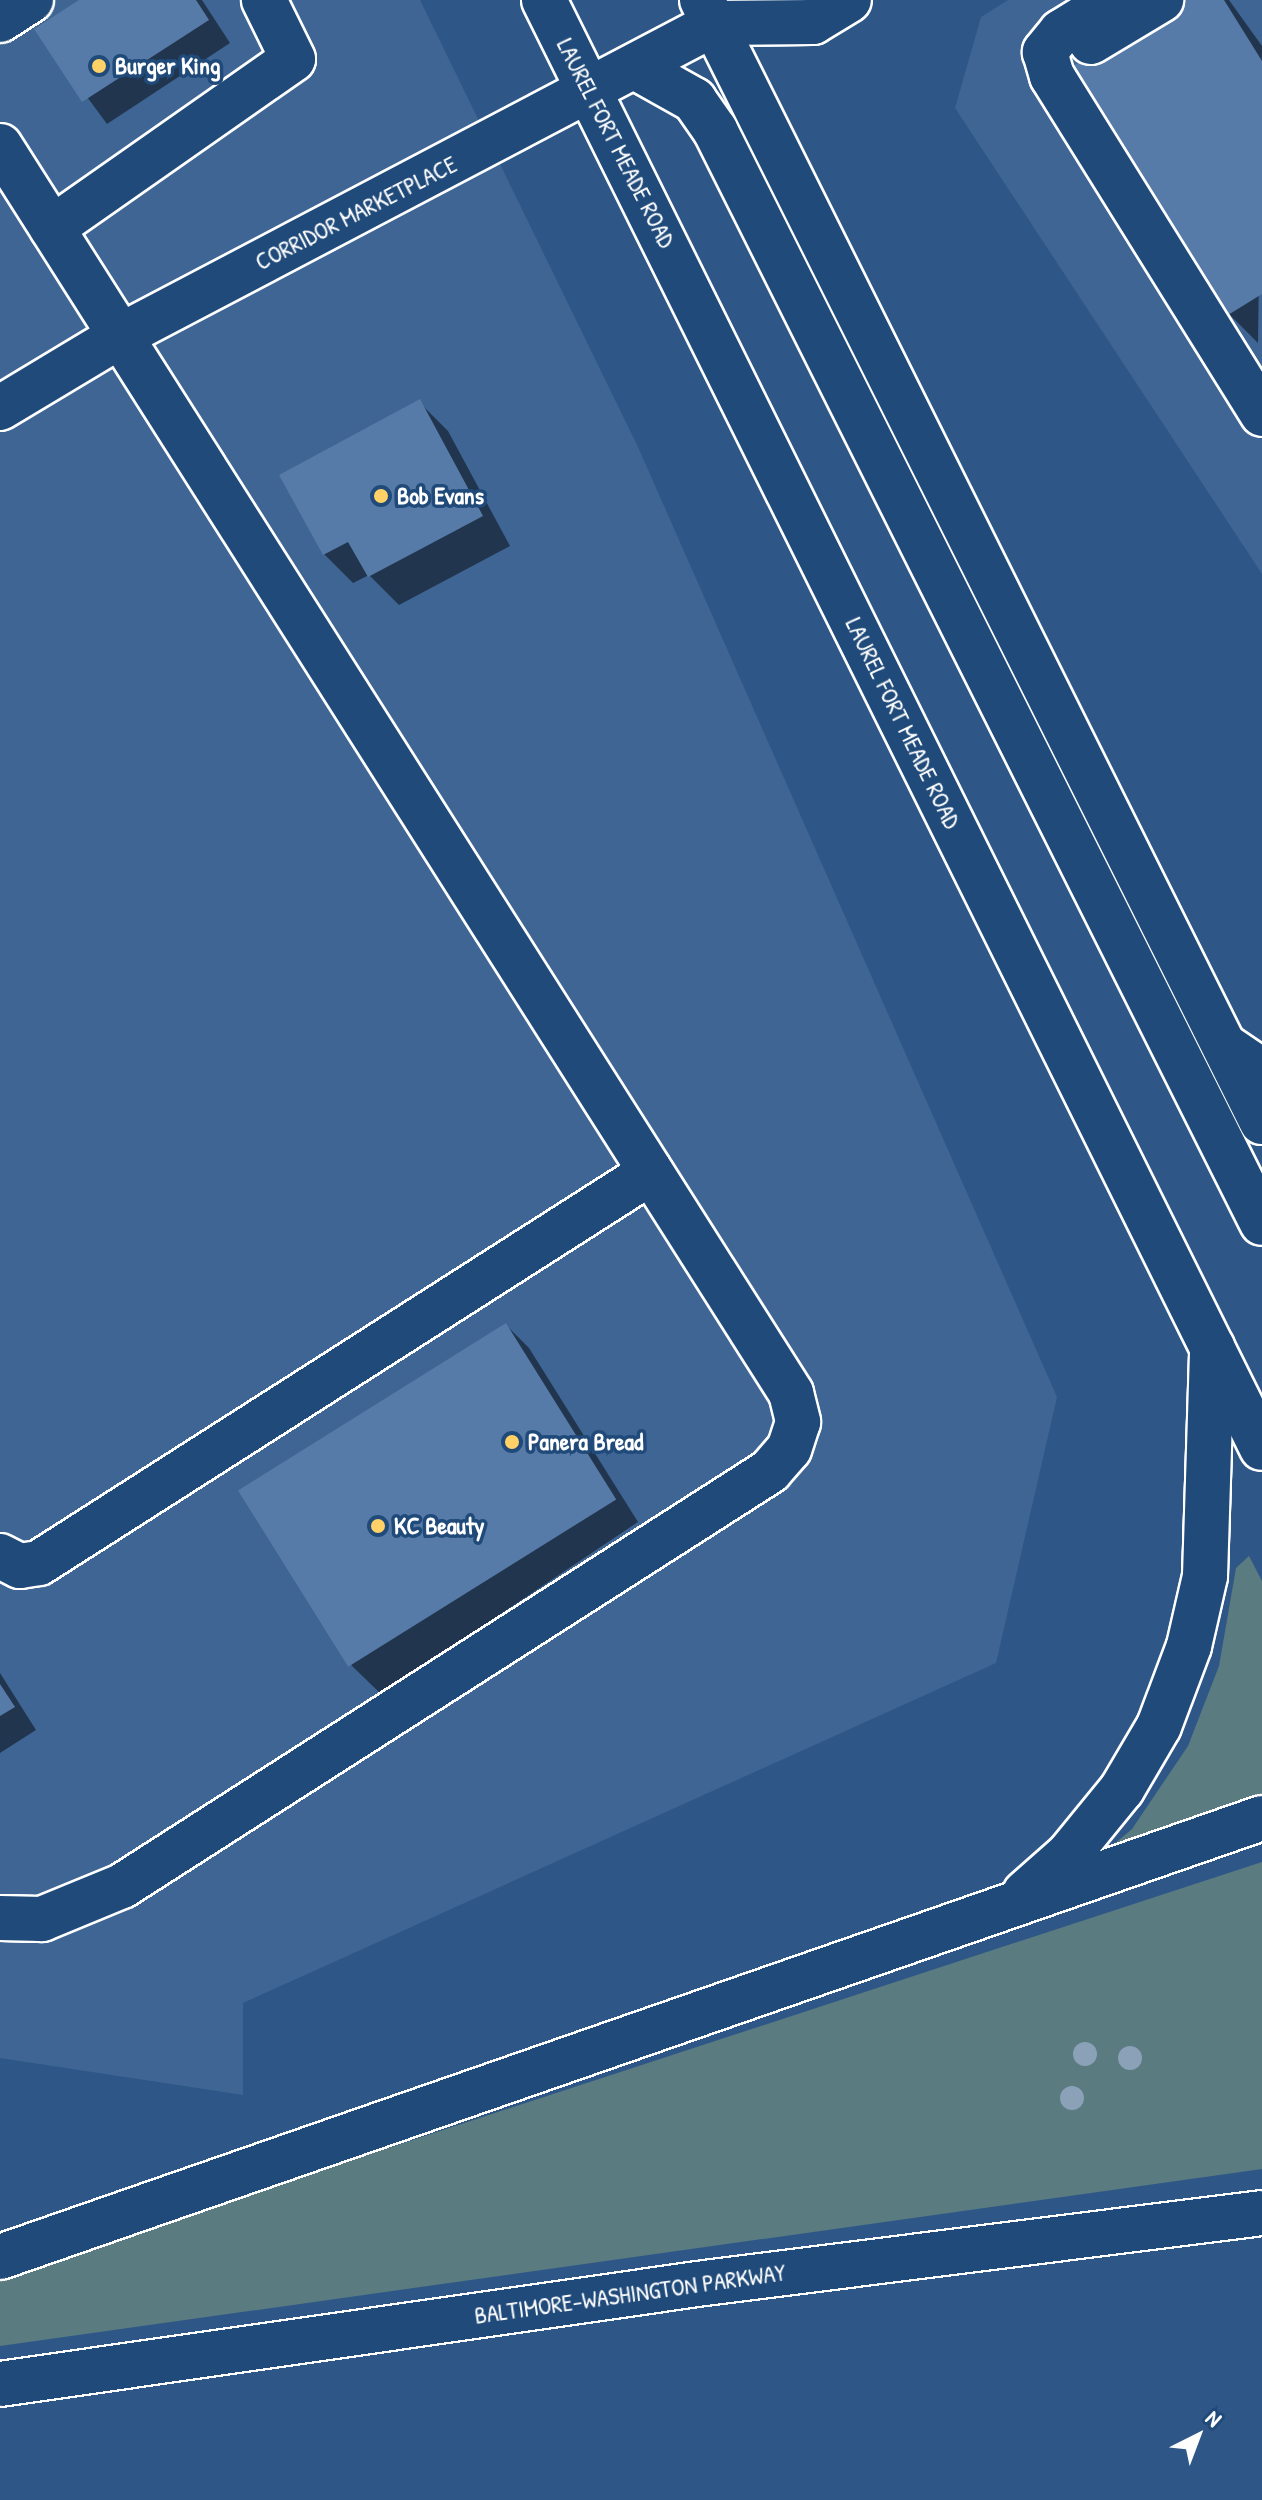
<!DOCTYPE html>
<style>
body{margin:0}
#map{position:relative;width:1262px;height:2500px;overflow:hidden;background:#2e5787;font-family:"Patrick Hand",sans-serif}
div>[style]{position:absolute}
.built>*{inset:0;background:#3e6593}
.green>*{inset:0;background:#5a7b80}
.shadow>*{inset:0;background:#0007}
.building>*{inset:0;background:#577ba8;transform-origin:0 0}
.roads{filter:drop-shadow(2px 0 #fff) drop-shadow(-2px 0 #fff) drop-shadow(0 2px #fff) drop-shadow(0 -2px #fff)}
.minor>*{height:44px;margin:-22px;padding:0 22px;transform-origin:22px;border-radius:22px;background:#1f4a7a}
.major>*{height:44px;margin:-22px;padding:0 22px;transform-origin:22px;border-radius:22px;background:#1f4a7a}
.highway>*{height:44px;margin:-22px;padding:0 22px;transform-origin:22px;border-radius:22px;background:#1f4a7a}
.trees>*{width:24px;height:24px;margin:-12px;border-radius:50%;background:#8aa1b7}
.dots>*{width:22px;height:22px;translate:-50% -50%;box-sizing:border-box;border:4px solid #1f4a7a;border-radius:50%}
span{translate:-50% -50%;white-space:nowrap;text-align:center;line-height:1.15;-webkit-text-stroke:7px #1f4a7a;paint-order:stroke}
.poi-label{font-size:24px;color:#fff;font-weight:700}
.left{translate:0 -50%;text-align:left}
.street-label{font-size:24px;color:#fff}
.north{position:absolute;left:1158px;top:2396px;width:80px;height:80px;-webkit-text-stroke:6px #1f4a7a;paint-order:stroke;rotate:42deg;font-size:22px;font-weight:700;line-height:32px;text-align:center;color:#fff}
.north::after{content:'';display:block;margin:auto;width:28px;height:36px;background:#fff;clip-path:polygon(50% 0,100% 100%,50% 72%,0 100%)}
</style>
<div id="map">
<div class="built">
<div style="clip-path:polygon(0 0,420px 0,638px 447px,1057px 1397px,996px 1663px,243px 2003px,243px 2095px,0 2058px)"></div>
<div style="clip-path:polygon(1008px 0,1262px 0,1262px 574px,955px 108px,981px 17px)"></div>
</div>
<div class="green">
<div style="clip-path:polygon(1249px 1556px,1262px 1581px,1262px 1802px,1087px 1867px,1132px 1829px,1188px 1746px,1219px 1666px,1236px 1568px)"></div>
<div style="clip-path:polygon(1262px 1862px,1262px 2169px,0 2346px,0 2275px)"></div>
</div>
<div class="shadow">
<div style="clip-path:polygon(82px 0,202px 0,230px 43px,107px 124px,37px 29px)"></div>
<div style="clip-path:polygon(1185px 0,1229px 0,1262px 46px,1258px 343px,1229px 314px)"></div>
<div style="clip-path:polygon(419px 402px,448px 431px,510px 546px,399px 605px,369px 575px,353px 583px,324px 554px)"></div>
<div style="clip-path:polygon(506px 1325px,529px 1348px,638px 1522px,381px 1694px,351px 1665px)"></div>
<div style="clip-path:polygon(0 1673px,36px 1730px,0 1753px)"></div>
</div>
<div class="building">
<div style="clip-path:polygon(79px 0,196px 0,209px 20px,82px 102px,34px 29px)"></div>
<div style="clip-path:polygon(1181px 0,1224px 0,1262px 61px,1262px 294px,1228px 315px,1073px 66px)"></div>
<div style="clip-path:polygon(420px 399px,483px 516px,368px 577px,348px 542px,323px 555px,279px 475px)"></div>
<div style="left:506px;top:1323px;width:208px;height:316px;rotate:58deg"></div>
<div style="clip-path:polygon(0 1684px,15px 1707px,0 1716px)"></div>
</div>
<div class="roads">
<div class="minor">
<div style="left:1113px;top:0;width:61px;rotate:148.4deg"></div>
<div style="left:1061px;top:32px;width:26px;rotate:129deg"></div>
<div style="left:1045px;top:52px;width:25px;rotate:74deg"></div>
<div style="left:1052px;top:76px;width:398px;rotate:58.1deg"></div>
<div style="left:0;top:20px;width:37px;rotate:-33deg"></div>
<div style="left:1091px;top:42px;width:82px;rotate:-31deg"></div>
<div style="left:635px;top:67px;width:68px;rotate:29.2deg"></div>
<div style="left:694px;top:100px;width:37px;rotate:55deg"></div>
<div style="left:715px;top:130px;width:1222px;rotate:63.41deg"></div>
<div style="left:0;top:146px;width:1477px;rotate:57.61deg"></div>
<div style="left:791px;top:1393px;width:30px;rotate:76deg"></div>
<div style="left:798px;top:1422px;width:28px;rotate:108deg"></div>
<div style="left:789px;top:1449px;width:29px;rotate:131deg"></div>
<div style="left:770px;top:1471px;width:769px;rotate:147.36deg"></div>
<div style="left:122px;top:1886px;width:87px;rotate:157.6deg"></div>
<div style="left:42px;top:1919px;width:42px;rotate:-178.6deg"></div>
<div style="left:52px;top:228px;width:294px;rotate:-35deg"></div>
<div style="left:293px;top:59px;width:66px;rotate:-116.2deg"></div>
<div style="left:0;top:408px;width:140px;rotate:-31deg"></div>
<div style="left:120px;top:336px;width:673px;rotate:-27.71deg"></div>
<div style="left:716px;top:23px;width:97px;rotate:-0.6deg"></div>
<div style="left:813px;top:22px;width:42px;rotate:-31.4deg"></div>
<div style="left:0;top:1556px;width:22px;rotate:27deg"></div>
<div style="left:20px;top:1566px;width:19px;rotate:-9deg"></div>
<div style="left:39px;top:1563px;width:726px;rotate:-32.57deg"></div>
</div>
<div class="major">
<div style="left:544px;top:0;width:1616px;rotate:63.63deg"></div>
<div style="left:702px;top:0;width:1254px;rotate:63.48deg"></div>
</div>
<div class="highway">
<div style="left:1225px;top:1046px;width:45px;rotate:34deg"></div>
<div style="left:1025px;top:1893px;width:59px;rotate:-41.6deg"></div>
<div style="left:1069px;top:1854px;width:84px;rotate:-50.8deg"></div>
<div style="left:1122px;top:1789px;width:73px;rotate:-59.6deg"></div>
<div style="left:1159px;top:1726px;width:85px;rotate:-69.4deg"></div>
<div style="left:1189px;top:1646px;width:72px;rotate:-77.1deg"></div>
<div style="left:1205px;top:1576px;width:229px;rotate:-88.2deg"></div>
<div style="left:0;top:2257px;width:1336px;rotate:-19.18deg"></div>
<div style="left:0;top:2384px;width:704px;rotate:-8.16deg"></div>
<div style="left:697px;top:2284px;width:569px;rotate:-7.16deg"></div>
</div>
</div>
<div class="trees">
<div style="left:1085px;top:2054px"></div>
<div style="left:1130px;top:2058px"></div>
<div style="left:1072px;top:2098px"></div>
</div>
<div class="dots">
<div style="left:99px;top:66px;background:#ffd166"></div>
<div style="left:381px;top:496px;background:#ffd166"></div>
<div style="left:512px;top:1442px;background:#ffd166"></div>
<div style="left:378px;top:1526px;background:#ffd166"></div>
</div>
<div class="poi-label">
<span class="left" style="left:115px;top:66px">Burger King</span>
<span class="left" style="left:397px;top:496px">Bob Evans</span>
<span class="left" style="left:528px;top:1442px">Panera Bread</span>
<span class="left" style="left:394px;top:1526px">KC Beauty</span>
</div>
<div class="street-label">
<span style="left:616px;top:143px;rotate:63deg">LAUREL FORT MEADE ROAD</span>
<span style="left:356px;top:213px;rotate:-27deg">CORRIDOR MARKETPLACE</span>
<span style="left:903px;top:723px;rotate:64deg">LAUREL FORT MEADE ROAD</span>
<span style="left:630px;top:2294px;rotate:-8deg">BALTIMORE-WASHINGTON PARKWAY</span>
</div>
<div class="north">N</div>
</div>
